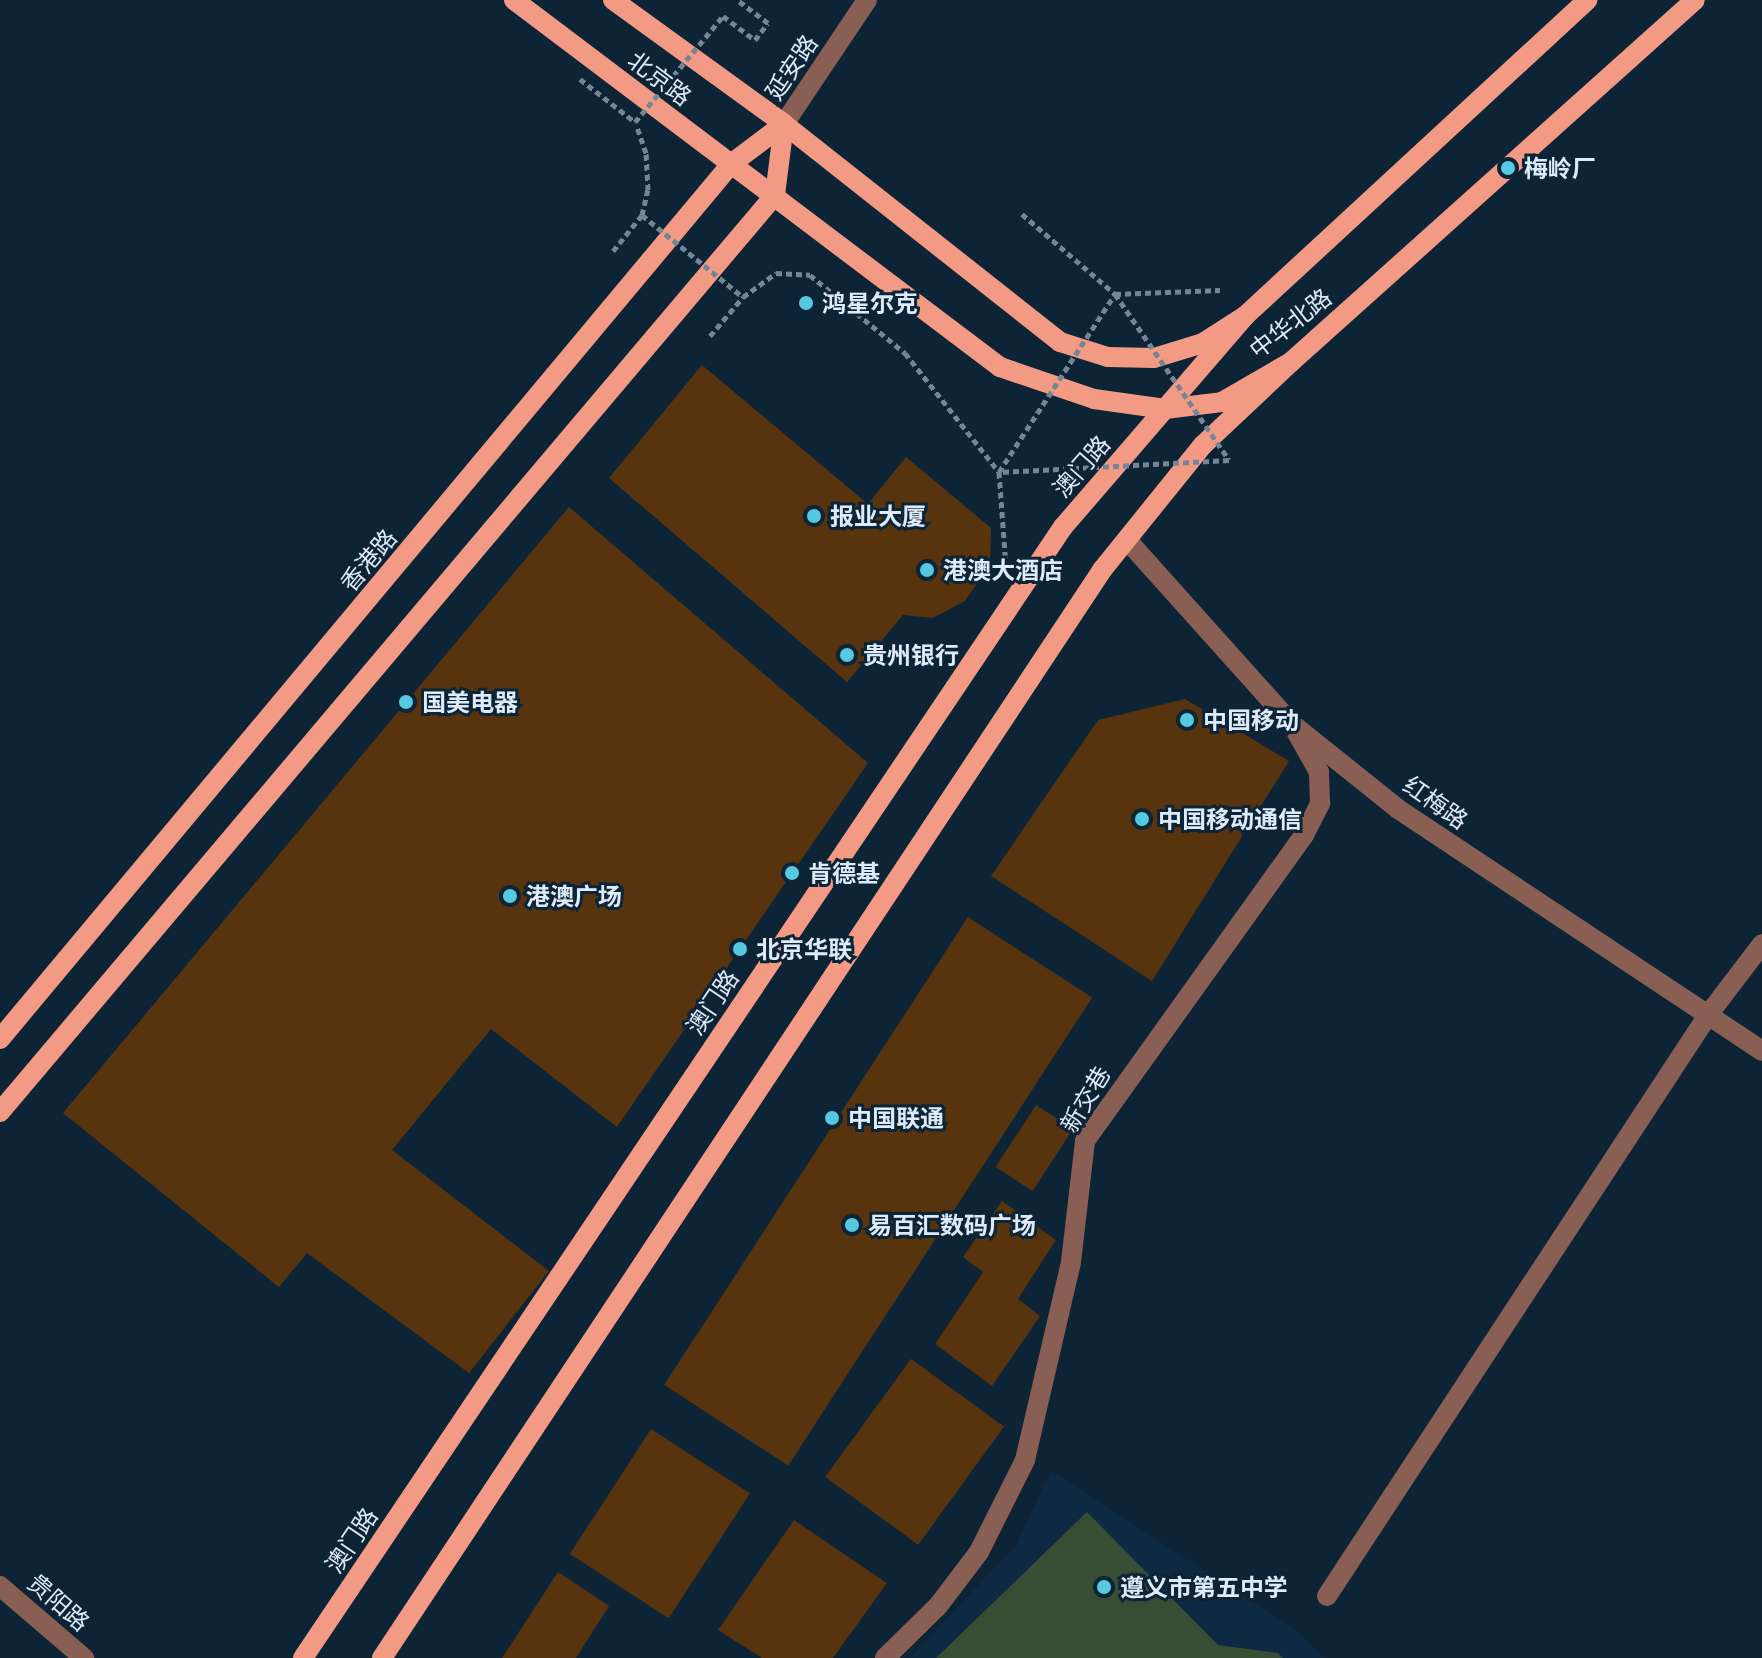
<!DOCTYPE html>
<meta charset="utf-8">
<style>
body{margin:0}
#map{position:relative;width:1762px;height:1658px;overflow:hidden;background:#0d2336;font-family:"Noto Sans","Noto Sans SC",sans-serif}
div>[style]{position:absolute}
.built>*{inset:0;background:#0e2a43}
.green>*{inset:0;background:#374e35}
.building>*{inset:0;background:#57340e;transform-origin:0 0}
.path>*{height:5px;margin-top:-2.5px;transform-origin:0;background:repeating-linear-gradient(90deg,#748696 0 6px,transparent 0 10px)}
.minor>*{height:20px;margin:-10px;padding:0 10px;transform-origin:10px;border-radius:10px;background:#895e53}
.major>*{height:20px;margin:-10px;padding:0 10px;transform-origin:10px;border-radius:10px;background:#f29a83}
.path-bridge>*{height:5px;margin-top:-2.5px;transform-origin:0;background:repeating-linear-gradient(90deg,#748696 0 6px,transparent 0 10px)}
.dots>*{width:22px;height:22px;translate:-50% -50%;box-sizing:border-box;border:4px solid #0d2336;border-radius:50%}
span{translate:-50% -50%;white-space:nowrap;text-align:center;line-height:1.15;-webkit-text-stroke:6px #0d2336;paint-order:stroke}
.street-label{font-size:24px;color:#ddeaf8}
.poi-label{font-size:24px;color:#ddeaf8;font-weight:700}
.left{translate:0 -50%;text-align:left}
</style>
<div id="map">
<div class="built">
<div style="clip-path:polygon(1051px 1470px,1298px 1632px,1325px 1658px,910px 1658px,1016px 1545px)"></div>
</div>
<div class="green">
<div style="clip-path:polygon(1087px 1512px,1218px 1645px,1278px 1653px,1283px 1658px,936px 1658px)"></div>
</div>
<div class="building">
<div style="clip-path:polygon(702px 365px,868px 504px,906px 457px,991px 528px,990px 564px,965px 601px,933px 618px,903px 615px,847px 682px,609px 478px)"></div>
<div style="clip-path:polygon(569px 507px,868px 763px,617px 1127px,491px 1029px,392px 1150px,549px 1271px,469px 1373px,307px 1253px,279px 1287px,63px 1113px)"></div>
<div style="clip-path:polygon(1185px 699px,1289px 761px,1152px 981px,991px 876px,1098px 720px)"></div>
<div style="left:968px;top:917px;width:148px;height:558px;rotate:33deg"></div>
<div style="left:1036px;top:1105px;width:44px;height:74px;rotate:33deg"></div>
<div style="clip-path:polygon(1002px 1201px,1056px 1240px,1018px 1299px,1040px 1316px,992px 1386px,935px 1344px,983px 1272px,963px 1257px)"></div>
<div style="left:911px;top:1359px;width:115px;height:146px;rotate:36deg"></div>
<div style="left:651px;top:1429px;width:118px;height:149px;rotate:33deg"></div>
<div style="clip-path:polygon(794px 1520px,887px 1583px,833px 1658px,762px 1658px,718px 1630px)"></div>
<div style="clip-path:polygon(558px 1572px,609px 1606px,576px 1658px,502px 1658px)"></div>
</div>
<div class="path">
<div style="left:1022px;top:214px;width:123px;rotate:40.7deg"></div>
<div style="left:1115px;top:294px;width:105px;rotate:-2.2deg"></div>
<div style="left:613px;top:251px;width:46px;rotate:-51.1deg"></div>
<div style="left:642px;top:215px;width:26px;rotate:-77deg"></div>
<div style="left:648px;top:190px;width:37px;rotate:-93deg"></div>
<div style="left:646px;top:153px;width:28px;rotate:-109deg"></div>
<div style="left:710px;top:336px;width:51px;rotate:-49.8deg"></div>
<div style="left:743px;top:297px;width:41px;rotate:-36deg"></div>
<div style="left:776px;top:273px;width:34px;rotate:3deg"></div>
<div style="left:810px;top:275px;width:123px;rotate:39.4deg"></div>
<div style="left:905px;top:353px;width:152px;rotate:51.7deg"></div>
<div style="left:999px;top:472px;width:95px;rotate:85.8deg"></div>
</div>
<div class="minor">
<div style="left:784px;top:124px;width:149px;rotate:-56.2deg"></div>
<div style="left:1127px;top:540px;width:247px;rotate:48.1deg"></div>
<div style="left:1292px;top:724px;width:136px;rotate:38.7deg"></div>
<div style="left:1398px;top:809px;width:437px;rotate:33.6deg"></div>
<div style="left:0;top:1586px;width:111px;rotate:40.6deg"></div>
<div style="left:1327px;top:1596px;width:695px;rotate:-56.74deg"></div>
<div style="left:1708px;top:1015px;width:89px;rotate:-52.7deg"></div>
<div style="left:885px;top:1658px;width:74px;rotate:-44.5deg"></div>
<div style="left:938px;top:1606px;width:68px;rotate:-52.8deg"></div>
<div style="left:979px;top:1552px;width:103px;rotate:-63.4deg"></div>
<div style="left:1025px;top:1460px;width:203px;rotate:-76.9deg"></div>
<div style="left:1071px;top:1262px;width:122px;rotate:-83.4deg"></div>
<div style="left:1085px;top:1141px;width:376px;rotate:-54.4deg"></div>
<div style="left:1304px;top:835px;width:36px;rotate:-63deg"></div>
<div style="left:1320px;top:803px;width:31px;rotate:-92deg"></div>
<div style="left:1319px;top:772px;width:55px;rotate:-119.4deg"></div>
</div>
<div class="major">
<div style="left:514px;top:0;width:609px;rotate:37.06deg"></div>
<div style="left:1000px;top:367px;width:99px;rotate:18.8deg"></div>
<div style="left:1094px;top:399px;width:72px;rotate:8deg"></div>
<div style="left:1165px;top:409px;width:57px;rotate:-7deg"></div>
<div style="left:1222px;top:402px;width:80px;rotate:-30.1deg"></div>
<div style="left:1291px;top:362px;width:542px;rotate:-41.86deg"></div>
<div style="left:613px;top:0;width:211px;rotate:35.9deg"></div>
<div style="left:784px;top:124px;width:352px;rotate:38.3deg"></div>
<div style="left:1060px;top:342px;width:50px;rotate:17.4deg"></div>
<div style="left:1108px;top:357px;width:46px;rotate:1.2deg"></div>
<div style="left:1154px;top:358px;width:51px;rotate:-17deg"></div>
<div style="left:1203px;top:343px;width:50px;rotate:-32.7deg"></div>
<div style="left:1245px;top:316px;width:466px;rotate:-42.7deg"></div>
<div style="left:775px;top:195px;width:72px;rotate:-82.8deg"></div>
<div style="left:0;top:1039px;width:1140px;rotate:-50.12deg"></div>
<div style="left:731px;top:164px;width:66px;rotate:-37deg"></div>
<div style="left:0;top:1112px;width:1201px;rotate:-49.8deg"></div>
<div style="left:303px;top:1658px;width:1363px;rotate:-56.1deg"></div>
<div style="left:1063px;top:527px;width:279px;rotate:-49.2deg"></div>
<div style="left:382px;top:1658px;width:1305px;rotate:-56.5deg"></div>
<div style="left:1102px;top:570px;width:161px;rotate:-51.1deg"></div>
<div style="left:1203px;top:445px;width:121px;rotate:-43.3deg"></div>
</div>
<div class="path-bridge">
<div style="left:580px;top:79px;width:70px;rotate:38deg"></div>
<div style="left:635px;top:122px;width:138px;rotate:-50.3deg"></div>
<div style="left:723px;top:16px;width:40px;rotate:37deg"></div>
<div style="left:755px;top:40px;width:21px;rotate:-53deg"></div>
<div style="left:768px;top:23px;width:38px;rotate:-143deg"></div>
<div style="left:642px;top:215px;width:130px;rotate:39.1deg"></div>
<div style="left:1115px;top:294px;width:201px;rotate:55.5deg"></div>
<div style="left:1229px;top:460px;width:230px;rotate:177deg"></div>
<div style="left:999px;top:472px;width:212px;rotate:-56.9deg"></div>
</div>
<div class="dots">
<div style="left:1508px;top:168px;background:#56c9e1"></div>
<div style="left:806px;top:303px;background:#56c9e1"></div>
<div style="left:814px;top:516px;background:#56c9e1"></div>
<div style="left:927px;top:570px;background:#56c9e1"></div>
<div style="left:847px;top:655px;background:#56c9e1"></div>
<div style="left:406px;top:702px;background:#56c9e1"></div>
<div style="left:1187px;top:720px;background:#56c9e1"></div>
<div style="left:1142px;top:819px;background:#56c9e1"></div>
<div style="left:792px;top:873px;background:#56c9e1"></div>
<div style="left:510px;top:896px;background:#56c9e1"></div>
<div style="left:740px;top:949px;background:#56c9e1"></div>
<div style="left:832px;top:1118px;background:#56c9e1"></div>
<div style="left:852px;top:1225px;background:#56c9e1"></div>
<div style="left:1104px;top:1587px;background:#56c9e1"></div>
</div>
<div class="street-label">
<span style="left:791px;top:67px;rotate:-56deg">延安路</span>
<span style="left:660px;top:78px;rotate:37deg">北京路</span>
<span style="left:1290px;top:323px;rotate:-38deg">中华北路</span>
<span style="left:1081px;top:466px;rotate:-49deg">澳门路</span>
<span style="left:368px;top:560px;rotate:-50deg">香港路</span>
<span style="left:1436px;top:802px;rotate:35deg">红梅路</span>
<span style="left:712px;top:1002px;rotate:-56deg">澳门路</span>
<span style="left:1085px;top:1099px;rotate:-59deg">新交巷</span>
<span style="left:351px;top:1540px;rotate:-56deg">澳门路</span>
<span style="left:59px;top:1602px;rotate:41deg">贵阳路</span>
</div>
<div class="poi-label">
<span class="left" style="left:1524px;top:168px">梅岭厂</span>
<span class="left" style="left:822px;top:303px">鸿星尔克</span>
<span class="left" style="left:830px;top:516px">报业大厦</span>
<span class="left" style="left:943px;top:570px">港澳大酒店</span>
<span class="left" style="left:863px;top:655px">贵州银行</span>
<span class="left" style="left:422px;top:702px">国美电器</span>
<span class="left" style="left:1203px;top:720px">中国移动</span>
<span class="left" style="left:1158px;top:819px">中国移动通信</span>
<span class="left" style="left:808px;top:873px">肯德基</span>
<span class="left" style="left:526px;top:896px">港澳广场</span>
<span class="left" style="left:756px;top:949px">北京华联</span>
<span class="left" style="left:848px;top:1118px">中国联通</span>
<span class="left" style="left:868px;top:1225px">易百汇数码广场</span>
<span class="left" style="left:1120px;top:1587px">遵义市第五中学</span>
</div>
</div>
